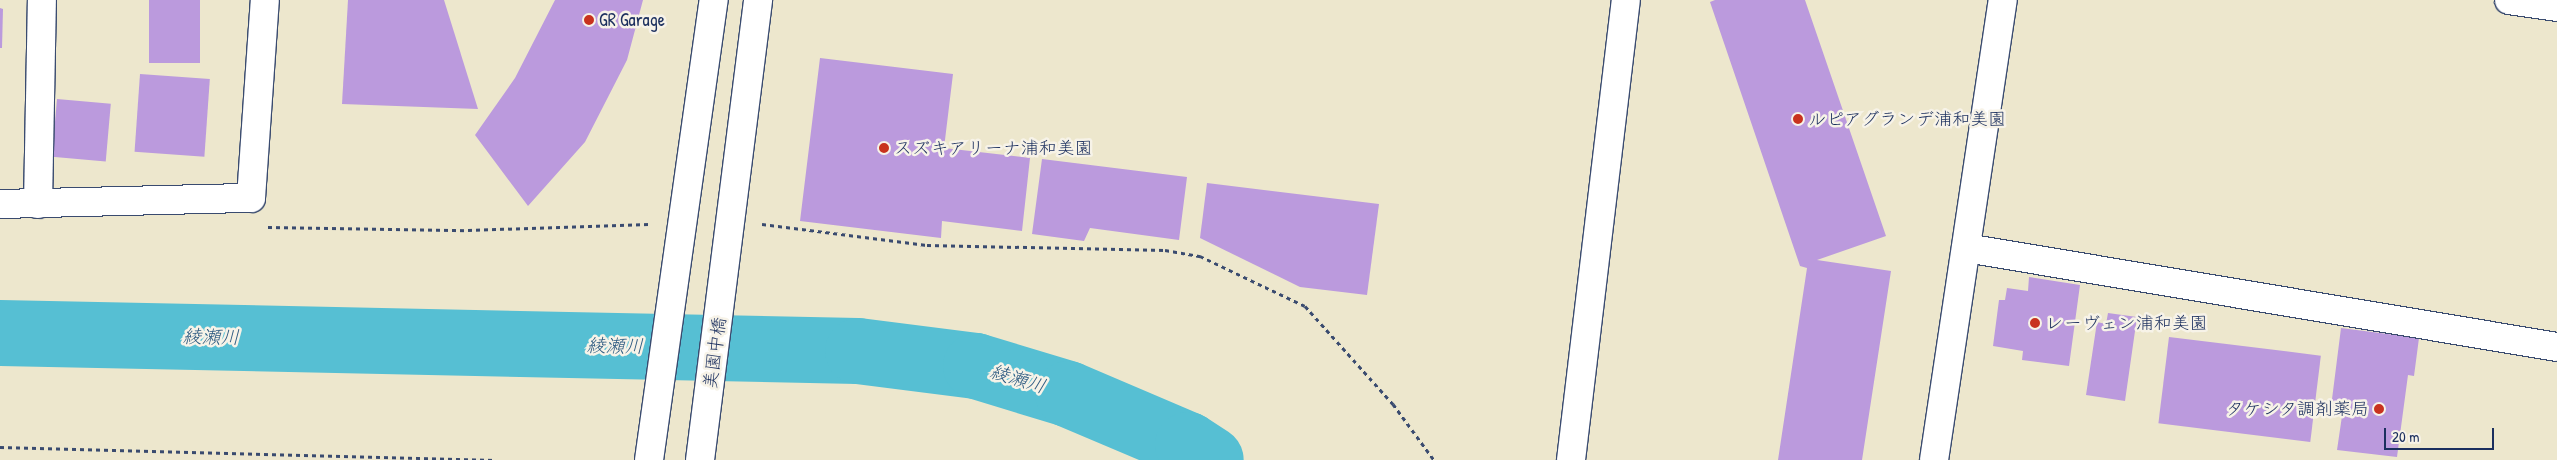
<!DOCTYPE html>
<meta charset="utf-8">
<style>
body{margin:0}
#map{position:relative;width:2557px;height:460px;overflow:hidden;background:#ede7cd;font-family:"Patrick Hand","Klee One",sans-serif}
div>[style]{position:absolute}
.river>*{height:66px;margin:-33px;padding:0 33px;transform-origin:33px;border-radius:33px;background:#56bfd3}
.building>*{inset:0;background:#bb9add;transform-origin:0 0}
.path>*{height:3px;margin-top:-1.5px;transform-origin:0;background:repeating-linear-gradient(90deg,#3a4b6f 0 4px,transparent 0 8px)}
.roads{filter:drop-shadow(1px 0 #3a4b6f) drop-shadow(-1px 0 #3a4b6f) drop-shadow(0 1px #3a4b6f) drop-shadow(0 -1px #3a4b6f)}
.minor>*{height:28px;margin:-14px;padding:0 14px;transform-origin:14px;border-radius:14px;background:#fff}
.dots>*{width:14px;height:14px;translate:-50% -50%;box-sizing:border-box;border:2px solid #f7f3e8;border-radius:50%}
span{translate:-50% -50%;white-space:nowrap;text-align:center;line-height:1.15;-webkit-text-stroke:5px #f7f3e8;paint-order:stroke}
.poi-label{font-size:18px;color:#1b2f5e}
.left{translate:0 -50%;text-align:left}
.right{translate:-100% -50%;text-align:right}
.street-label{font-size:18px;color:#1b2f5e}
.water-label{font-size:19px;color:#2d5a81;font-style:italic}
.scale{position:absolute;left:2384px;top:428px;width:110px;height:22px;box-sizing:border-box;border:2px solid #1b2f5e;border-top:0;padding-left:6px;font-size:15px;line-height:18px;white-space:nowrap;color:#1b2f5e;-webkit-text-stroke:4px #f7f3e8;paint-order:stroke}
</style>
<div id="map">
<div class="river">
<div style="left:0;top:333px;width:858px;rotate:1.2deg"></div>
<div style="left:858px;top:351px;width:119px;rotate:7.2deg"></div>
<div style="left:976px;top:366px;width:96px;rotate:16.9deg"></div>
<div style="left:1068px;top:394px;width:130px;rotate:23deg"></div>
<div style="left:1188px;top:445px;width:27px;rotate:33deg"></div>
</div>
<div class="building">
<div style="left:149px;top:0;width:51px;height:63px"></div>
<div style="clip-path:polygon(348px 0,444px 0,478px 109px,342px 104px)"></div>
<div style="clip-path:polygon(555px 0,643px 0,627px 60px,585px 142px,528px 206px,475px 135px,515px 78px)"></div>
<div style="clip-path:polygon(1715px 0,1805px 0,1886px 236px,1817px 260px,1891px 271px,1862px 460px,1778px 460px,1807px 268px,1800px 266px,1710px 2px)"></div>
<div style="clip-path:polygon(0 8px,3px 9px,2px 48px,0 48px)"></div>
<div style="clip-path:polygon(820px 58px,953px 74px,944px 148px,1030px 158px,1022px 231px,942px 221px,941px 238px,800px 221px)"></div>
<div style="left:140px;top:74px;width:70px;height:78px;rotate:4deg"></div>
<div style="left:57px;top:99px;width:54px;height:58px;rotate:5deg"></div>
<div style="clip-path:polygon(1042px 159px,1187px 177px,1179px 240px,1090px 228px,1084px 241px,1032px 234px)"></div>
<div style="clip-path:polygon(1207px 183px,1379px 204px,1367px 295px,1300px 287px,1200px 238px)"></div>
<div style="clip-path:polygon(2029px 277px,2080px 285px,2069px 366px,2022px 360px,2023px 351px,1993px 346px,1999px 300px,2005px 300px,2007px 288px,2028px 291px)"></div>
<div style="clip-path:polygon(2108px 313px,2137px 317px,2125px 401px,2086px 395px,2097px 322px,2106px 324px)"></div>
<div style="clip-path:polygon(2341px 328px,2419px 338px,2414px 376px,2408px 375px,2397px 457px,2337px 450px,2342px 416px,2330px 415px)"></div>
<div style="left:2169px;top:337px;width:153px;height:87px;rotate:7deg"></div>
</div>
<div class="path">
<div style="left:762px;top:224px;width:166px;rotate:7.3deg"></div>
<div style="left:927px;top:245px;width:238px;rotate:1.2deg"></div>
<div style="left:1165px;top:250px;width:36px;rotate:10deg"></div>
<div style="left:1200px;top:256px;width:116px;rotate:25.5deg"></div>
<div style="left:1305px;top:306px;width:132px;rotate:48.1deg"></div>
<div style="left:1393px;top:404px;width:69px;rotate:53.8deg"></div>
<div style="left:268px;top:227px;width:200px;rotate:0.9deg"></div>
<div style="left:468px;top:230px;width:181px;rotate:-1.9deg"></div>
<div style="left:0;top:447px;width:496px;rotate:1.5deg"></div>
</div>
<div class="roads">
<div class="minor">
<div style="left:2509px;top:0;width:49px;rotate:8.3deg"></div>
<div style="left:0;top:204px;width:251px;rotate:-1.4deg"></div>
<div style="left:251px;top:198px;width:198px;rotate:-86deg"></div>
<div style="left:38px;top:204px;width:204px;rotate:-88.9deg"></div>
<div style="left:1966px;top:248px;width:599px;rotate:9.51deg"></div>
<div style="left:649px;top:460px;width:465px;rotate:-82deg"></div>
<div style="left:700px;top:460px;width:464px;rotate:-82.8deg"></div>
<div style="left:1571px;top:460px;width:463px;rotate:-83.2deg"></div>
<div style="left:1934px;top:460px;width:465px;rotate:-81.5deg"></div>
</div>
</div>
<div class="dots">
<div style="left:589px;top:20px;background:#c8321e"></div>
<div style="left:1798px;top:119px;background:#c8321e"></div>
<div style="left:884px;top:148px;background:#c8321e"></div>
<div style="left:2035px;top:323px;background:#c8321e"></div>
<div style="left:2379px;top:409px;background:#c8321e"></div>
</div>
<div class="poi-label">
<span class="left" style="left:599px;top:20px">GR Garage</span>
<span class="left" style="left:1808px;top:119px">ルピアグランデ浦和美園</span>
<span class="left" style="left:894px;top:148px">スズキアリーナ浦和美園</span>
<span class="left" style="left:2045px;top:323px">レーヴェン浦和美園</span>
<span class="right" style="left:2369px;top:409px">タケシタ調剤薬局</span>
</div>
<div class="street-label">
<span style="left:715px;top:353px;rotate:-82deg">美園中橋</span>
</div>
<div class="water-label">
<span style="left:211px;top:337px;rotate:1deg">綾瀬川</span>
<span style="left:615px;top:346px;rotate:1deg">綾瀬川</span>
<span style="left:1018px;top:379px;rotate:17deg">綾瀬川</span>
</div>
<div class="scale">20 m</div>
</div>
